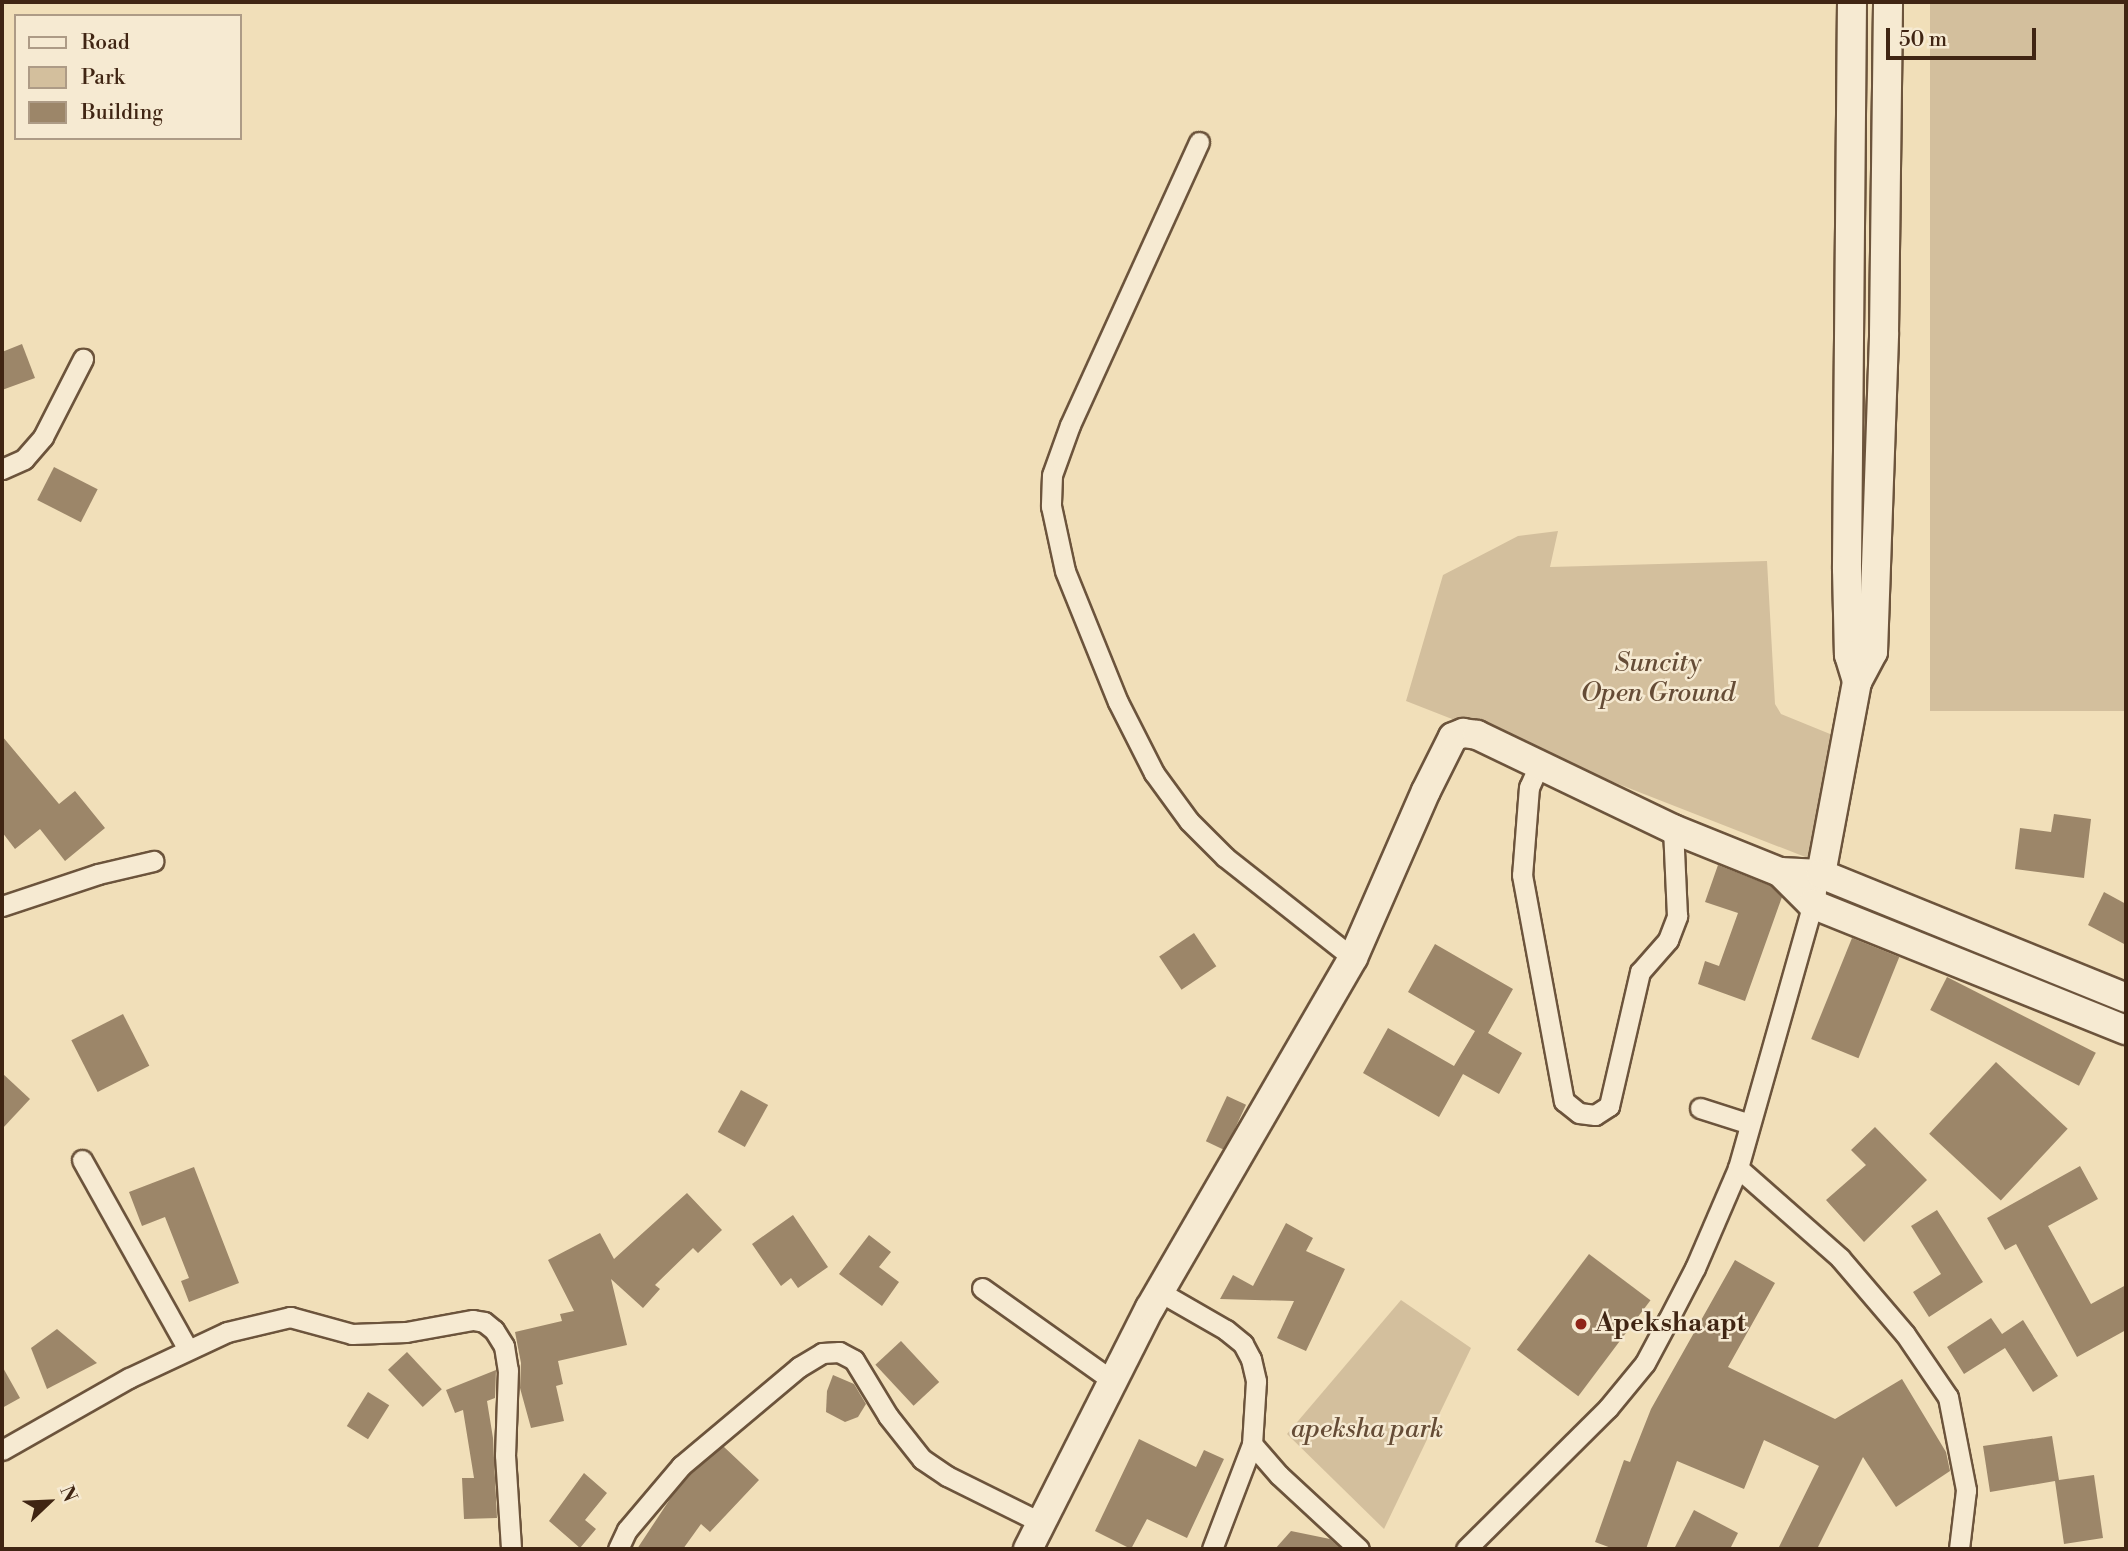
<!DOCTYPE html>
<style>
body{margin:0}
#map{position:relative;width:2128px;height:1551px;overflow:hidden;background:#f1dfb9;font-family:"Libre Bodoni",serif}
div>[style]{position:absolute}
.green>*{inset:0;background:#d3bf9d;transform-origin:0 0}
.building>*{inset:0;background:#9c8669;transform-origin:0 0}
.roads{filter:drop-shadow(2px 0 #6c543c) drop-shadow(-2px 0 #6c543c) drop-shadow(0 2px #6c543c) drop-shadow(0 -2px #6c543c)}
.street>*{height:19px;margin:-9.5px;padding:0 9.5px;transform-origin:9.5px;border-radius:9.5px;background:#f6ead2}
.secondary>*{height:28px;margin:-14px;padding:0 14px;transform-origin:14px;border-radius:14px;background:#f6ead2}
.dots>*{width:19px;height:19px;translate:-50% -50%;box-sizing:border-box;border:4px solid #f6ead2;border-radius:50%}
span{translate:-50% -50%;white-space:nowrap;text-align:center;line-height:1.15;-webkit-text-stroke:5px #f6ead2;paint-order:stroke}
.park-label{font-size:26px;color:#654c36;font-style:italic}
.poi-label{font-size:26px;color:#402513;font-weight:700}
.left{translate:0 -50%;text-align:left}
.frame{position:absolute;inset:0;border:4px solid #402513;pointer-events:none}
.legend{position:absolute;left:14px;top:14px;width:228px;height:126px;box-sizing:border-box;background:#f6ead2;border:2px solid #ad9b86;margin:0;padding:9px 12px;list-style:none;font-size:21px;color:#402513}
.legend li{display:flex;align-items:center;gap:14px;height:35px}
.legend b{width:35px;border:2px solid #ad9b86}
.north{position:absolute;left:14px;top:1467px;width:70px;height:70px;-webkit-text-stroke:5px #f6ead2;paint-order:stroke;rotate:67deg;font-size:19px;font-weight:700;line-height:28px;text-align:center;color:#402513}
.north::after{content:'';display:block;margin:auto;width:24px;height:32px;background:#402513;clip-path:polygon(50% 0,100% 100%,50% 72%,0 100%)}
.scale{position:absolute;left:1886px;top:28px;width:150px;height:32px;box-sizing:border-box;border:4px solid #402513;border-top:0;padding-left:9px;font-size:21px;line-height:24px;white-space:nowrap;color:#402513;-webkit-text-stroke:5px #f6ead2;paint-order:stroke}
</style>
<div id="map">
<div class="green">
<div style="left:1930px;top:2px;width:196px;height:709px"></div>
<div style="clip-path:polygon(1558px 531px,1550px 567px,1767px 561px,1775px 704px,1781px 714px,1835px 736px,1818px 862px,1406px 701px,1443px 575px,1518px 536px)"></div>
<div style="clip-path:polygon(1401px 1300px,1471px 1348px,1384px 1529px,1287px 1434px)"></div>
</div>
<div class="building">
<div style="clip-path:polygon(22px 344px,35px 378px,2px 390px,2px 352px)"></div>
<div style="left:54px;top:467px;width:49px;height:37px;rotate:27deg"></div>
<div style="clip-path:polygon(2px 736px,59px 804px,75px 791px,105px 828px,65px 861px,40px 829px,15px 849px,2px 832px)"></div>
<div style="clip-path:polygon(2054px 814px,2091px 819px,2084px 878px,2015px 869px,2020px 828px,2051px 832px)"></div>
<div style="clip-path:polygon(1718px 865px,1771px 886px,1782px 897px,1745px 1001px,1698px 984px,1705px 961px,1719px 966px,1738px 913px,1705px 902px)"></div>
<div style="clip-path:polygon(2104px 892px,2126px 904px,2126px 945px,2088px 925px)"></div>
<div style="left:1194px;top:933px;width:40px;height:42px;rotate:56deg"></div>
<div style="left:1852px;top:938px;width:51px;height:109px;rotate:22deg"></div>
<div style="clip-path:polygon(1435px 944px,1513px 989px,1488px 1033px,1522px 1053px,1499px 1094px,1463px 1074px,1439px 1117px,1363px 1073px,1388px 1028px,1454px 1066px,1475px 1031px,1408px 992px)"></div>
<div style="left:1947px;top:977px;width:167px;height:37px;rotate:27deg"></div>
<div style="left:123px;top:1014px;width:58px;height:58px;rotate:63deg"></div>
<div style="left:1996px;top:1062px;width:98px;height:98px;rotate:43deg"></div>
<div style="clip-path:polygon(2px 1073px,30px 1099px,2px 1129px)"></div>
<div style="left:741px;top:1090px;width:31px;height:48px;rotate:29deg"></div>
<div style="left:1227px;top:1096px;width:21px;height:50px;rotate:25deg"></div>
<div style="clip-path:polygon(1875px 1127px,1927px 1180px,1864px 1242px,1826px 1200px,1866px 1165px,1851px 1150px)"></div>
<div style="clip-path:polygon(2080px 1166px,2098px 1199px,2048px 1226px,2091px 1304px,2126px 1285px,2126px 1330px,2077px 1357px,2016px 1244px,2005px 1250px,1987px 1218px)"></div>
<div style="clip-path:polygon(194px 1167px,239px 1283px,189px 1302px,181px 1281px,189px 1278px,165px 1217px,142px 1226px,129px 1192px)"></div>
<div style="clip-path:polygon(687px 1193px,722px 1230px,698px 1253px,693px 1248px,655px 1285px,660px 1289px,643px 1308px,611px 1279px,627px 1345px,558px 1361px,563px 1384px,556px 1386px,564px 1421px,531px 1428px,520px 1388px,521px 1363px,515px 1332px,562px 1321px,560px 1314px,574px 1311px,548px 1260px,600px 1233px,614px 1259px)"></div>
<div style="clip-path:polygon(1937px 1210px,1983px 1282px,1929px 1317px,1913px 1292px,1941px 1274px,1911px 1226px)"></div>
<div style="clip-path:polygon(793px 1215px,828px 1267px,798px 1288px,791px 1278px,781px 1286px,752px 1244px)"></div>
<div style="clip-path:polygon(1286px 1223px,1313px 1238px,1306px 1251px,1345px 1269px,1306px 1351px,1277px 1338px,1294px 1301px,1220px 1299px,1233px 1275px,1253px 1286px)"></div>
<div style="clip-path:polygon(869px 1235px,891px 1252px,879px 1267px,899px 1282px,882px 1306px,839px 1274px)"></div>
<div style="left:1589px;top:1254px;width:77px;height:120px;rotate:37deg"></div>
<div style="clip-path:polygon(1735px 1260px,1775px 1283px,1728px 1367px,1835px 1419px,1902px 1379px,1946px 1452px,1950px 1471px,1896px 1507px,1863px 1457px,1817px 1549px,1778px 1549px,1819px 1466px,1764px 1440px,1744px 1489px,1677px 1461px,1646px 1549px,1614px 1549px,1595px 1542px,1624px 1460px,1630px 1462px,1651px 1409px)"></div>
<div style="clip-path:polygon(1991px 1318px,2002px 1334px,2023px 1320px,2058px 1376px,2033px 1392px,2005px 1348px,1964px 1374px,1947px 1347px)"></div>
<div style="clip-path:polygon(57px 1329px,97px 1363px,47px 1389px,31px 1348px)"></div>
<div style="left:901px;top:1341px;width:56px;height:35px;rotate:47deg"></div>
<div style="left:407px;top:1352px;width:51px;height:26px;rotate:47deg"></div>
<div style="clip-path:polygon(2px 1366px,20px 1398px,2px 1408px)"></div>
<div style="clip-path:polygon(496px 1370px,495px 1398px,487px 1401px,493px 1438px,497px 1518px,464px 1519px,462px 1478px,474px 1478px,463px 1410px,455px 1413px,446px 1390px)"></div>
<div style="clip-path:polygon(833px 1375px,854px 1384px,866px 1404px,858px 1417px,845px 1422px,826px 1412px,827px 1391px)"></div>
<div style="left:368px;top:1392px;width:25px;height:40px;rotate:32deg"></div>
<div style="clip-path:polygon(2052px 1436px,2059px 1480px,2094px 1475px,2103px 1538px,2064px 1544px,2055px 1481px,1990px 1492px,1983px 1446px)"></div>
<div style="clip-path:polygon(1139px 1439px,1196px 1467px,1204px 1450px,1224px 1459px,1187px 1538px,1147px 1519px,1131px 1549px,1095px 1531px)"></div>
<div style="clip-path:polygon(723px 1446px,759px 1480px,710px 1532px,701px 1524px,683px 1549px,637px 1549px,672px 1496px,690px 1475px)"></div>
<div style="clip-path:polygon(584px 1473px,607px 1493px,585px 1520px,596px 1529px,580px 1548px,549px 1521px)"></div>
<div style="clip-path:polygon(1694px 1510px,1738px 1533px,1730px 1549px,1674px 1549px)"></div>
<div style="clip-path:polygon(1291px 1531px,1330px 1539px,1341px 1549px,1275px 1549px)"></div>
</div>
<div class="roads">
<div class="street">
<div style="left:1199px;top:142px;width:311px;rotate:114.5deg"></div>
<div style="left:1070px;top:425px;width:53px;rotate:109.8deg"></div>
<div style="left:1052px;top:475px;width:31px;rotate:92deg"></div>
<div style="left:1051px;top:506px;width:66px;rotate:77.8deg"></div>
<div style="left:1065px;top:571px;width:141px;rotate:68deg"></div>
<div style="left:1118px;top:702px;width:80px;rotate:63.1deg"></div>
<div style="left:1154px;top:773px;width:59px;rotate:53.9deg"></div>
<div style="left:1189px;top:821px;width:51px;rotate:45deg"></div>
<div style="left:1225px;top:857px;width:163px;rotate:38.3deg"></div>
<div style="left:2px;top:469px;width:24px;rotate:-24deg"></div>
<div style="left:24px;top:459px;width:29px;rotate:-49deg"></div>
<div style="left:43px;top:437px;width:88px;rotate:-62.9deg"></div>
<div style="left:1539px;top:765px;width:24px;rotate:114deg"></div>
<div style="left:1529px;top:787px;width:88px;rotate:94.5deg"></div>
<div style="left:1522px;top:875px;width:230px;rotate:79.5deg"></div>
<div style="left:1564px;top:1101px;width:19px;rotate:39deg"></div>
<div style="left:1579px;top:1113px;width:16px;rotate:7deg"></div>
<div style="left:1595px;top:1115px;width:17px;rotate:-33deg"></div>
<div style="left:1609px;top:1106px;width:138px;rotate:-77deg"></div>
<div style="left:1640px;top:972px;width:43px;rotate:-48.8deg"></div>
<div style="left:1668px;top:940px;width:26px;rotate:-69deg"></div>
<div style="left:1677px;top:916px;width:87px;rotate:-92.6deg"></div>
<div style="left:2px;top:906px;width:101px;rotate:-18.4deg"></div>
<div style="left:98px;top:874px;width:57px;rotate:-13.3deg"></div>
<div style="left:1700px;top:1108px;width:52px;rotate:17.7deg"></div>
<div style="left:82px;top:1160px;width:215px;rotate:60.8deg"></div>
<div style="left:1738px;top:1168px;width:136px;rotate:41.4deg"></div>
<div style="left:1840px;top:1258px;width:100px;rotate:49.5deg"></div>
<div style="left:1905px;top:1334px;width:76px;rotate:55.7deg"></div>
<div style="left:1948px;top:1397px;width:95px;rotate:79deg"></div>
<div style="left:1966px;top:1490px;width:59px;rotate:96.8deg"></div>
<div style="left:982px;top:1288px;width:161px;rotate:35.4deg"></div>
<div style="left:1160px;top:1292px;width:76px;rotate:29.9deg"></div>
<div style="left:1226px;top:1330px;width:22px;rotate:39deg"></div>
<div style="left:1243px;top:1344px;width:17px;rotate:62deg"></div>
<div style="left:1251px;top:1359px;width:23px;rotate:77deg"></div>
<div style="left:1256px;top:1381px;width:63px;rotate:93.6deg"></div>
<div style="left:2px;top:1450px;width:146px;rotate:-29.6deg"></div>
<div style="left:129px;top:1378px;width:108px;rotate:-25.1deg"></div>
<div style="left:227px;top:1332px;width:65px;rotate:-13.4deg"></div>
<div style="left:290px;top:1317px;width:64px;rotate:15.3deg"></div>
<div style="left:352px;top:1334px;width:54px;rotate:-2.1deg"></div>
<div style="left:406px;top:1332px;width:68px;rotate:-10.2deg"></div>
<div style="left:473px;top:1320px;width:11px;rotate:10deg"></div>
<div style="left:484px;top:1322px;width:13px;rotate:39deg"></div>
<div style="left:494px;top:1330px;width:19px;rotate:58deg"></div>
<div style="left:504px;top:1346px;width:24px;rotate:81deg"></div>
<div style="left:508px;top:1370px;width:85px;rotate:92deg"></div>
<div style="left:505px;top:1455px;width:94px;rotate:86.3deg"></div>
<div style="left:618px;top:1549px;width:21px;rotate:-65deg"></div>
<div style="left:627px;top:1530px;width:84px;rotate:-49.8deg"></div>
<div style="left:681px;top:1466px;width:154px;rotate:-40deg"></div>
<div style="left:799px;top:1367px;width:27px;rotate:-31deg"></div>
<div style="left:822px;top:1353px;width:17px;rotate:-3deg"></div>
<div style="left:839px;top:1352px;width:17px;rotate:28deg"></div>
<div style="left:854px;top:1360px;width:66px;rotate:58.7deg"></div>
<div style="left:888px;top:1416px;width:55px;rotate:51.7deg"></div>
<div style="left:922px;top:1459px;width:30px;rotate:34deg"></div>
<div style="left:947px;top:1476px;width:106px;rotate:26.3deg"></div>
<div style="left:1212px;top:1549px;width:112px;rotate:-69.1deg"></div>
<div style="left:1252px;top:1444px;width:41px;rotate:48.9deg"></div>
<div style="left:1279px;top:1475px;width:109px;rotate:42.8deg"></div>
<div style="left:1466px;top:1549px;width:200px;rotate:-44.8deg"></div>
<div style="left:1608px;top:1408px;width:58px;rotate:-50.6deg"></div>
<div style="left:1645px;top:1363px;width:49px;rotate:-61.9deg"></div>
<div style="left:1668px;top:1320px;width:59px;rotate:-62.6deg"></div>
<div style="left:1695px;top:1268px;width:109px;rotate:-66.7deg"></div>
<div style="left:1738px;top:1168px;width:287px;rotate:-74.2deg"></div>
</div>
<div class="secondary">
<div style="left:1852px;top:2px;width:567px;rotate:90.51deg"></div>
<div style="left:1847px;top:569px;width:86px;rotate:88.7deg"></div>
<div style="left:1849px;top:655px;width:28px;rotate:73deg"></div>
<div style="left:1780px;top:872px;width:45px;rotate:45deg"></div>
<div style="left:1812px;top:904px;width:338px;rotate:21.9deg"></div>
<div style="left:1821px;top:874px;width:195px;rotate:-79.4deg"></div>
<div style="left:1857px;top:682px;width:34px;rotate:-62deg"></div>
<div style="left:1873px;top:652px;width:319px;rotate:-88deg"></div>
<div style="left:1884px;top:333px;width:331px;rotate:-89.3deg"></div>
<div style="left:1028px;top:1549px;width:270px;rotate:-63.2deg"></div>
<div style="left:1150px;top:1308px;width:405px;rotate:-59.9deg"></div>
<div style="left:1353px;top:958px;width:182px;rotate:-66.4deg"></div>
<div style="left:1426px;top:791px;width:60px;rotate:-63.4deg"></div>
<div style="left:1453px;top:737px;width:11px;rotate:-22deg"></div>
<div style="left:1463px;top:733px;width:14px;rotate:8deg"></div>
<div style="left:1477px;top:735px;width:217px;rotate:25.6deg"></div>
<div style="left:1673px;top:829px;width:115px;rotate:21.9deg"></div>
<div style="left:1780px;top:872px;width:41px;rotate:2.8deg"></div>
<div style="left:1821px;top:874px;width:329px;rotate:22.1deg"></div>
</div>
</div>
<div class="dots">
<div style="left:1581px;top:1324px;background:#8f2418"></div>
</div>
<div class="park-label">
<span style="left:1658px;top:679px">Suncity<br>Open Ground</span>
<span style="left:1367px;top:1430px">apeksha park</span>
</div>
<div class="poi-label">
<span class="left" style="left:1595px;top:1324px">Apeksha apt</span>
</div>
<div class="frame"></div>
<ul class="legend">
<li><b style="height:9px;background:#f6ead2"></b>Road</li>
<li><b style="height:19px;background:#d3bf9d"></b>Park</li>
<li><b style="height:19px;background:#9c8669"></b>Building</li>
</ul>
<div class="north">N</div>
<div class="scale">50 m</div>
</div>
